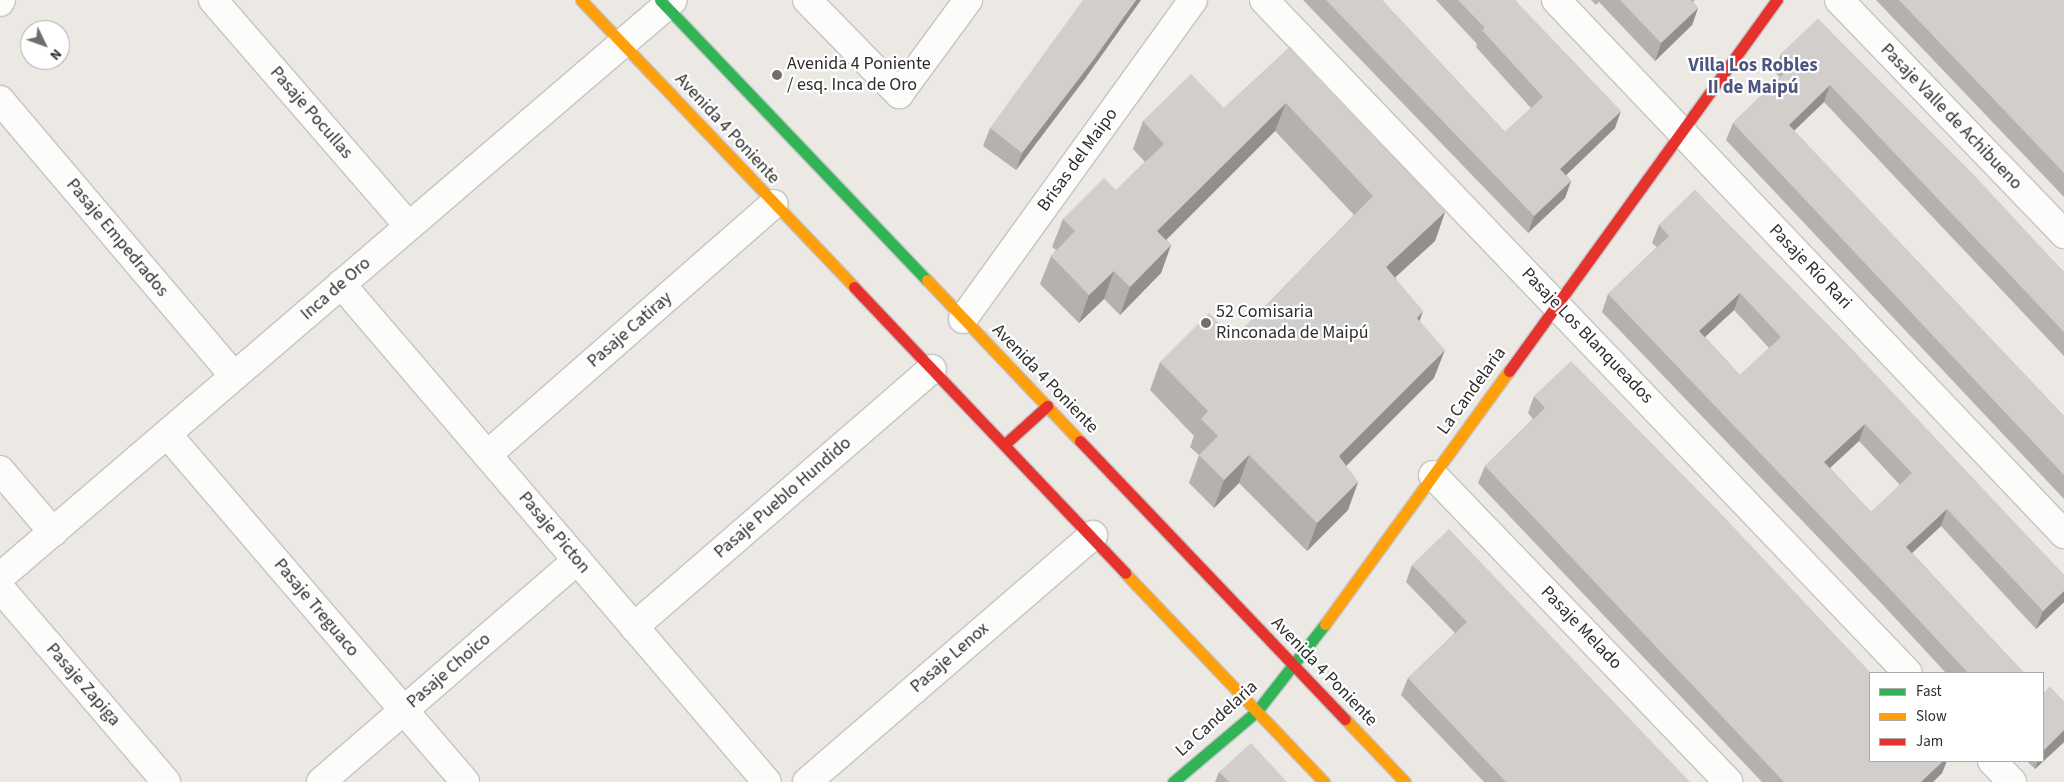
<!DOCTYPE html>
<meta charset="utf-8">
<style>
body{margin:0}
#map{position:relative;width:2064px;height:782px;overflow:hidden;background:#ece8e4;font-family:"Source Sans 3",sans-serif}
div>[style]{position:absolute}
.roads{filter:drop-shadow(1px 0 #c5c4c5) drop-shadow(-1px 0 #c5c4c5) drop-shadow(0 1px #c5c4c5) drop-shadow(0 -1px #c5c4c5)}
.street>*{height:28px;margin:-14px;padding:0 14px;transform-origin:14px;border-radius:14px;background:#fcfcfb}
.fast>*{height:11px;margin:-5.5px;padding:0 5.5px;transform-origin:5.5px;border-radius:5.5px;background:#30b455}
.slow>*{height:11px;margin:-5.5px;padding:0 5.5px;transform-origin:5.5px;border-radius:5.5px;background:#ff9f0a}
.jam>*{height:11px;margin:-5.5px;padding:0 5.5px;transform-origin:5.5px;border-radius:5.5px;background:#e5322d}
.wall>*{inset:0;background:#b4b1af}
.shaded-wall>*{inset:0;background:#92908e}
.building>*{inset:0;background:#d1cecb}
.dots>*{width:14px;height:14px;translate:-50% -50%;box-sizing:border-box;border:2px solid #fff;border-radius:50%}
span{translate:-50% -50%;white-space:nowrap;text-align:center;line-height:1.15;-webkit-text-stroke:4.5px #fff;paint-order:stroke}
.poi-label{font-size:18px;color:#2e2e2e}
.left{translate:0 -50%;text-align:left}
.street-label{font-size:18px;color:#2e2e2e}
.neighbourhood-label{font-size:19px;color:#4d5680;font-weight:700}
.legend{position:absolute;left:1869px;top:672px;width:175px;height:90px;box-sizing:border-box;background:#fff;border:1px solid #ababab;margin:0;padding:6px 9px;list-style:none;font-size:15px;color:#2e2e2e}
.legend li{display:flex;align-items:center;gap:10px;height:25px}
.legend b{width:25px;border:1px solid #ababab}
.north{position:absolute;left:20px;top:20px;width:50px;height:50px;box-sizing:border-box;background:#fff;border:1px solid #ababab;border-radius:50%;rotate:132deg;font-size:14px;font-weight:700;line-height:20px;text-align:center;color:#2e2e2e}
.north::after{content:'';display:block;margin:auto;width:18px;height:22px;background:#706f6e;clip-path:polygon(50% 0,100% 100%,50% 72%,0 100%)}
</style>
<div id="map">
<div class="roads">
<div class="street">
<div style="left:213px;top:0;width:299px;rotate:49.1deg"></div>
<div style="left:807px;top:0;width:132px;rotate:45.6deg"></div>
<div style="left:899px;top:94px;width:117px;rotate:-53.7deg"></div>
<div style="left:1264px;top:0;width:931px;rotate:46.26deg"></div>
<div style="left:1556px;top:0;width:737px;rotate:46.43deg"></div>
<div style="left:1839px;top:0;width:325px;rotate:46.1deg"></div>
<div style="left:0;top:2px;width:2px;rotate:-63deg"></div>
<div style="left:0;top:100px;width:362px;rotate:49.7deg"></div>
<div style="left:341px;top:284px;width:655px;rotate:49.46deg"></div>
<div style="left:963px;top:319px;width:393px;rotate:-54.2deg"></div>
<div style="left:167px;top:434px;width:458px;rotate:49.4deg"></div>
<div style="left:487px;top:455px;width:381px;rotate:-41.2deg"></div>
<div style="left:0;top:470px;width:82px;rotate:49.5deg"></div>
<div style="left:1433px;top:475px;width:426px;rotate:46.1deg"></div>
<div style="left:0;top:577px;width:886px;rotate:-40.61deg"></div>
<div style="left:0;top:588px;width:255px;rotate:49.4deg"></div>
<div style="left:634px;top:627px;width:394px;rotate:-40.9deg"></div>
<div style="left:1992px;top:761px;width:29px;rotate:46deg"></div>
<div style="left:321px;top:782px;width:339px;rotate:-40.9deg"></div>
<div style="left:807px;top:782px;width:378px;rotate:-40.8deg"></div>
</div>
<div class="fast">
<div style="left:660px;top:0;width:387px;rotate:46.4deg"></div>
<div style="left:1173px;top:782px;width:110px;rotate:-40.2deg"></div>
<div style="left:1257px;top:711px;width:110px;rotate:-52deg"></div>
</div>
<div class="slow">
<div style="left:581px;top:0;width:396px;rotate:46.4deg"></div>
<div style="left:927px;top:280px;width:222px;rotate:46.5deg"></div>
<div style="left:1125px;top:573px;width:289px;rotate:46.4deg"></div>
<div style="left:1325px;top:624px;width:313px;rotate:-54deg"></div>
<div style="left:1345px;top:719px;width:87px;rotate:46.4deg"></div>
</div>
<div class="jam">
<div style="left:854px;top:287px;width:394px;rotate:46.5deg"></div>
<div style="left:1509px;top:371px;width:458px;rotate:-54.2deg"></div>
<div style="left:1080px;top:441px;width:384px;rotate:46.4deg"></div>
<div style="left:1005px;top:444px;width:57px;rotate:-42.1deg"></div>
</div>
</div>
<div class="wall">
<div style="clip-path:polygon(1303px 0,1382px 0,1505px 132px,1531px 108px,1476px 47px,1477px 44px,1436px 0,1515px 0,1615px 128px,1566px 175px,1571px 181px,1565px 198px,1528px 233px)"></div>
<div style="clip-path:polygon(1591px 0,1695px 0,1693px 2px,1698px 8px,1692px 25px,1655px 61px,1599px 2px,1596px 5px)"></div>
<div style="clip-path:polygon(1876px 0,2064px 0,2064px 197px)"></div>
<div style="clip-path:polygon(1818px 19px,2064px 272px,2064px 356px,1824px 102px,1794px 131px,2064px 416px,2064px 499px,1726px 140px,1733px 123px,1780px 77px,1774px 72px,1781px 54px)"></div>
<div style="clip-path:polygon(1290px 47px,1445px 212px,1435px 241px,1395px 277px,1420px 321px,1434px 378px,1346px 466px,1358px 482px,1348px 510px,1307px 551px,1239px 483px,1214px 508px,1189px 483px,1199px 455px,1190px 447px,1194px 436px,1150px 390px,1160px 362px,1234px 338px,1354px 215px,1275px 131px,1166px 240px,1171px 245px,1161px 273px,1120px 315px,1104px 299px,1079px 323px,1040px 284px,1051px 256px,1056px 250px,1052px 247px,1063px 219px,1116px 190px,1145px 162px,1133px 149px,1143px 121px,1224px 108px)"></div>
<div style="clip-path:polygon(1087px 76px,1016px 170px,983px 146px,990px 128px)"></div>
<div style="clip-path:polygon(evenodd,1695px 190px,2064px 575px,2064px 602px,2036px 629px,1941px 526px,1912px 553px,2024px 673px,1946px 673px,1883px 605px,1602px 312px,1608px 294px,1657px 247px,1652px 243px,1659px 225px,1695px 190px,1734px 310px,1769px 348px,1740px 375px,1705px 337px,1734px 310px,1695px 190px,1859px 441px,1900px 485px,1871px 512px,1830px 468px,1859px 441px)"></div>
<div style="clip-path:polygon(1534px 396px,1942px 773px,1933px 782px,1762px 782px,1478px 483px,1485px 466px,1533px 419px,1528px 413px)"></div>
<div style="clip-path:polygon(1412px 565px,1690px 782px,1484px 782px,1401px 695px,1408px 678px,1455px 633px,1406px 582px)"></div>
<div style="clip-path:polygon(2050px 687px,2064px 702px,2064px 742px,2035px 769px,2027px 761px,2043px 761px,2043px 693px,2043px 694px)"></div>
<div style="clip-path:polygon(1219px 772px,1287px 782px,1215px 782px)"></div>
</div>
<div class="shaded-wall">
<div style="clip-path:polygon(1136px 0,1141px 0,1087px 76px,1016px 170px,1022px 153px)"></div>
<div style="clip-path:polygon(1698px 8px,1692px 25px,1655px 61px,1661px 43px)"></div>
<div style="clip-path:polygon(1830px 85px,1824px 102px,1782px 142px,1789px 125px)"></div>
<div style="clip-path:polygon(1286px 103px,1275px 131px,1147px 259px,1157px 231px)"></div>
<div style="clip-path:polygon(1621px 111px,1615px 128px,1554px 187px,1560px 169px)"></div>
<div style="clip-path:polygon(1571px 181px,1565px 198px,1528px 233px,1534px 216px)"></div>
<div style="clip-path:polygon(1445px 212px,1435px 241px,1376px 295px,1386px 267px)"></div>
<div style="clip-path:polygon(1171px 245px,1161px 273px,1120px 315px,1130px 287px)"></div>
<div style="clip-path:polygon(1114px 271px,1104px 299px,1079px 323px,1089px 295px)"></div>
<div style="clip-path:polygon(1740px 293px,1734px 310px,1693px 348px,1699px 331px)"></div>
<div style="clip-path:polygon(1423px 311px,1413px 340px,1417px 318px)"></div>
<div style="clip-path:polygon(1445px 350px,1434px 378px,1328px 484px,1339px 456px)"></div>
<div style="clip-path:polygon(1865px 424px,1859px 441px,1818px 479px,1824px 462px)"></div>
<div style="clip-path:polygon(1249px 455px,1239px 483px,1214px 508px,1224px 480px)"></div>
<div style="clip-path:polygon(1358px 482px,1348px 510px,1307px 551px,1317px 523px)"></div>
<div style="clip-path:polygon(1947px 509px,1941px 526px,1900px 564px,1906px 547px)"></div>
<div style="clip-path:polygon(2064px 591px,2064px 602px,2036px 629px,2043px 611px)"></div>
<div style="clip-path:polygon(2064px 730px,2064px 742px,2035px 769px,2038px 761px,2043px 761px,2043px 751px)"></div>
<div style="clip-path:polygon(1943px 761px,1947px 761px,1942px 773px,1933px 782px,1921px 782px)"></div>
</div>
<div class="building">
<div style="clip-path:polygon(1083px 0,1136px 0,1094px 59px,1022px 153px,990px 128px)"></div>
<div style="clip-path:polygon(1326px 0,1382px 0,1505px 132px,1543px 97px,1482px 30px,1485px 28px,1458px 0,1515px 0,1621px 111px,1560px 169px,1571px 181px,1534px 216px)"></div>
<div style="clip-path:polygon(1620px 0,1691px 0,1698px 8px,1661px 43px)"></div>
<div style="clip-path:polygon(1899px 0,2064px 0,2064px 173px)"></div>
<div style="clip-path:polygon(1818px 19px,1973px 174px,2064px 272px,2064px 332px,1830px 85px,1789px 125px,2064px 416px,2064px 475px,1733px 123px,1792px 66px,1781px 54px)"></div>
<div style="clip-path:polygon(1290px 47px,1445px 212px,1386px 267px,1423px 311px,1417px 318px,1445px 350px,1339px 456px,1358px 482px,1317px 523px,1249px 455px,1224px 480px,1199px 455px,1218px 436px,1201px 419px,1208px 411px,1160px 362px,1209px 313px,1234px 338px,1373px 196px,1286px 103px,1157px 231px,1171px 245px,1130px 287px,1114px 271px,1089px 295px,1051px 256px,1075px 231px,1063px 219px,1104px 178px,1116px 190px,1164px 144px,1143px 121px,1191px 74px,1224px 108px)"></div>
<div style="clip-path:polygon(evenodd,1695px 190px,1849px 346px,2064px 575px,2064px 591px,2043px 611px,1947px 509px,1906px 547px,2024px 673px,1968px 673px,1889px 588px,1608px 294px,1669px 236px,1659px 225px,1695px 190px,1740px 293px,1781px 337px,1740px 375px,1699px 331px,1740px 293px,1695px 190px,1865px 424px,1912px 473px,1871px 512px,1824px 462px,1865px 424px)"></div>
<div style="clip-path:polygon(1571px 361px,1725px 518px,1871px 673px,1870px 761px,1943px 761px,1921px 782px,1784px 782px,1485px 466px,1545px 408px,1534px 396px)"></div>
<div style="clip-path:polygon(1449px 529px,1690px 782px,1506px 782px,1408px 678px,1467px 622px,1412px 565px)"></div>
<div style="clip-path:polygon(2050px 687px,2064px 702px,2064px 730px,2043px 751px,2043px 693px,2043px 694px)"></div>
<div style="clip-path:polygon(1251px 743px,1287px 782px,1229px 782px,1219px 772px)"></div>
</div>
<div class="dots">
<div style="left:777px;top:75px;background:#706f6e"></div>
<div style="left:1206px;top:323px;background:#706f6e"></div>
</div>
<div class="poi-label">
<span class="left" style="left:787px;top:75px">Avenida 4 Poniente<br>/ esq. Inca de Oro</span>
<span class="left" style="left:1216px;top:323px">52 Comisaria<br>Rinconada de Maipú</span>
</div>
<div class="street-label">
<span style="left:311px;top:113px;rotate:49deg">Pasaje Pocullas</span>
<span style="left:1951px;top:117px;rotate:46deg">Pasaje Valle de Achibueno</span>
<span style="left:727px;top:129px;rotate:47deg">Avenida 4 Poniente</span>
<span style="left:1078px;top:160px;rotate:-54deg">Brisas del Maipo</span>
<span style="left:117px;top:238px;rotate:50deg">Pasaje Empedrados</span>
<span style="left:1810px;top:267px;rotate:46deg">Pasaje Río Rari</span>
<span style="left:336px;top:289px;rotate:-41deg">Inca de Oro</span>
<span style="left:630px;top:330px;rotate:-41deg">Pasaje Catiray</span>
<span style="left:1587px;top:336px;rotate:46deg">Pasaje Los Blanqueados</span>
<span style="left:1045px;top:379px;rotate:46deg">Avenida 4 Poniente</span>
<span style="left:1472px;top:391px;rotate:-54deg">La Candelaria</span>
<span style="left:783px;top:498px;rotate:-41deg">Pasaje Pueblo Hundido</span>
<span style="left:554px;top:533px;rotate:50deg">Pasaje Picton</span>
<span style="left:316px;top:608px;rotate:50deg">Pasaje Treguaco</span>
<span style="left:1581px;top:628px;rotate:46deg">Pasaje Melado</span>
<span style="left:950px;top:658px;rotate:-41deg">Pasaje Lenox</span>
<span style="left:449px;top:671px;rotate:-41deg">Pasaje Choico</span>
<span style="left:1324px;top:672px;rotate:46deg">Avenida 4 Poniente</span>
<span style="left:83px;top:685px;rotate:49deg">Pasaje Zapiga</span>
<span style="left:1217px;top:719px;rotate:-42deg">La Candelaria</span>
</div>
<div class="neighbourhood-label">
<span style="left:1753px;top:77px">Villa Los Robles<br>II de Maipú</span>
</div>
<ul class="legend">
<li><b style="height:6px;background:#30b455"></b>Fast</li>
<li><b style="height:6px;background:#ff9f0a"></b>Slow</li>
<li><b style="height:6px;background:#e5322d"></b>Jam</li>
</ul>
<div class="north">N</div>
</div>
